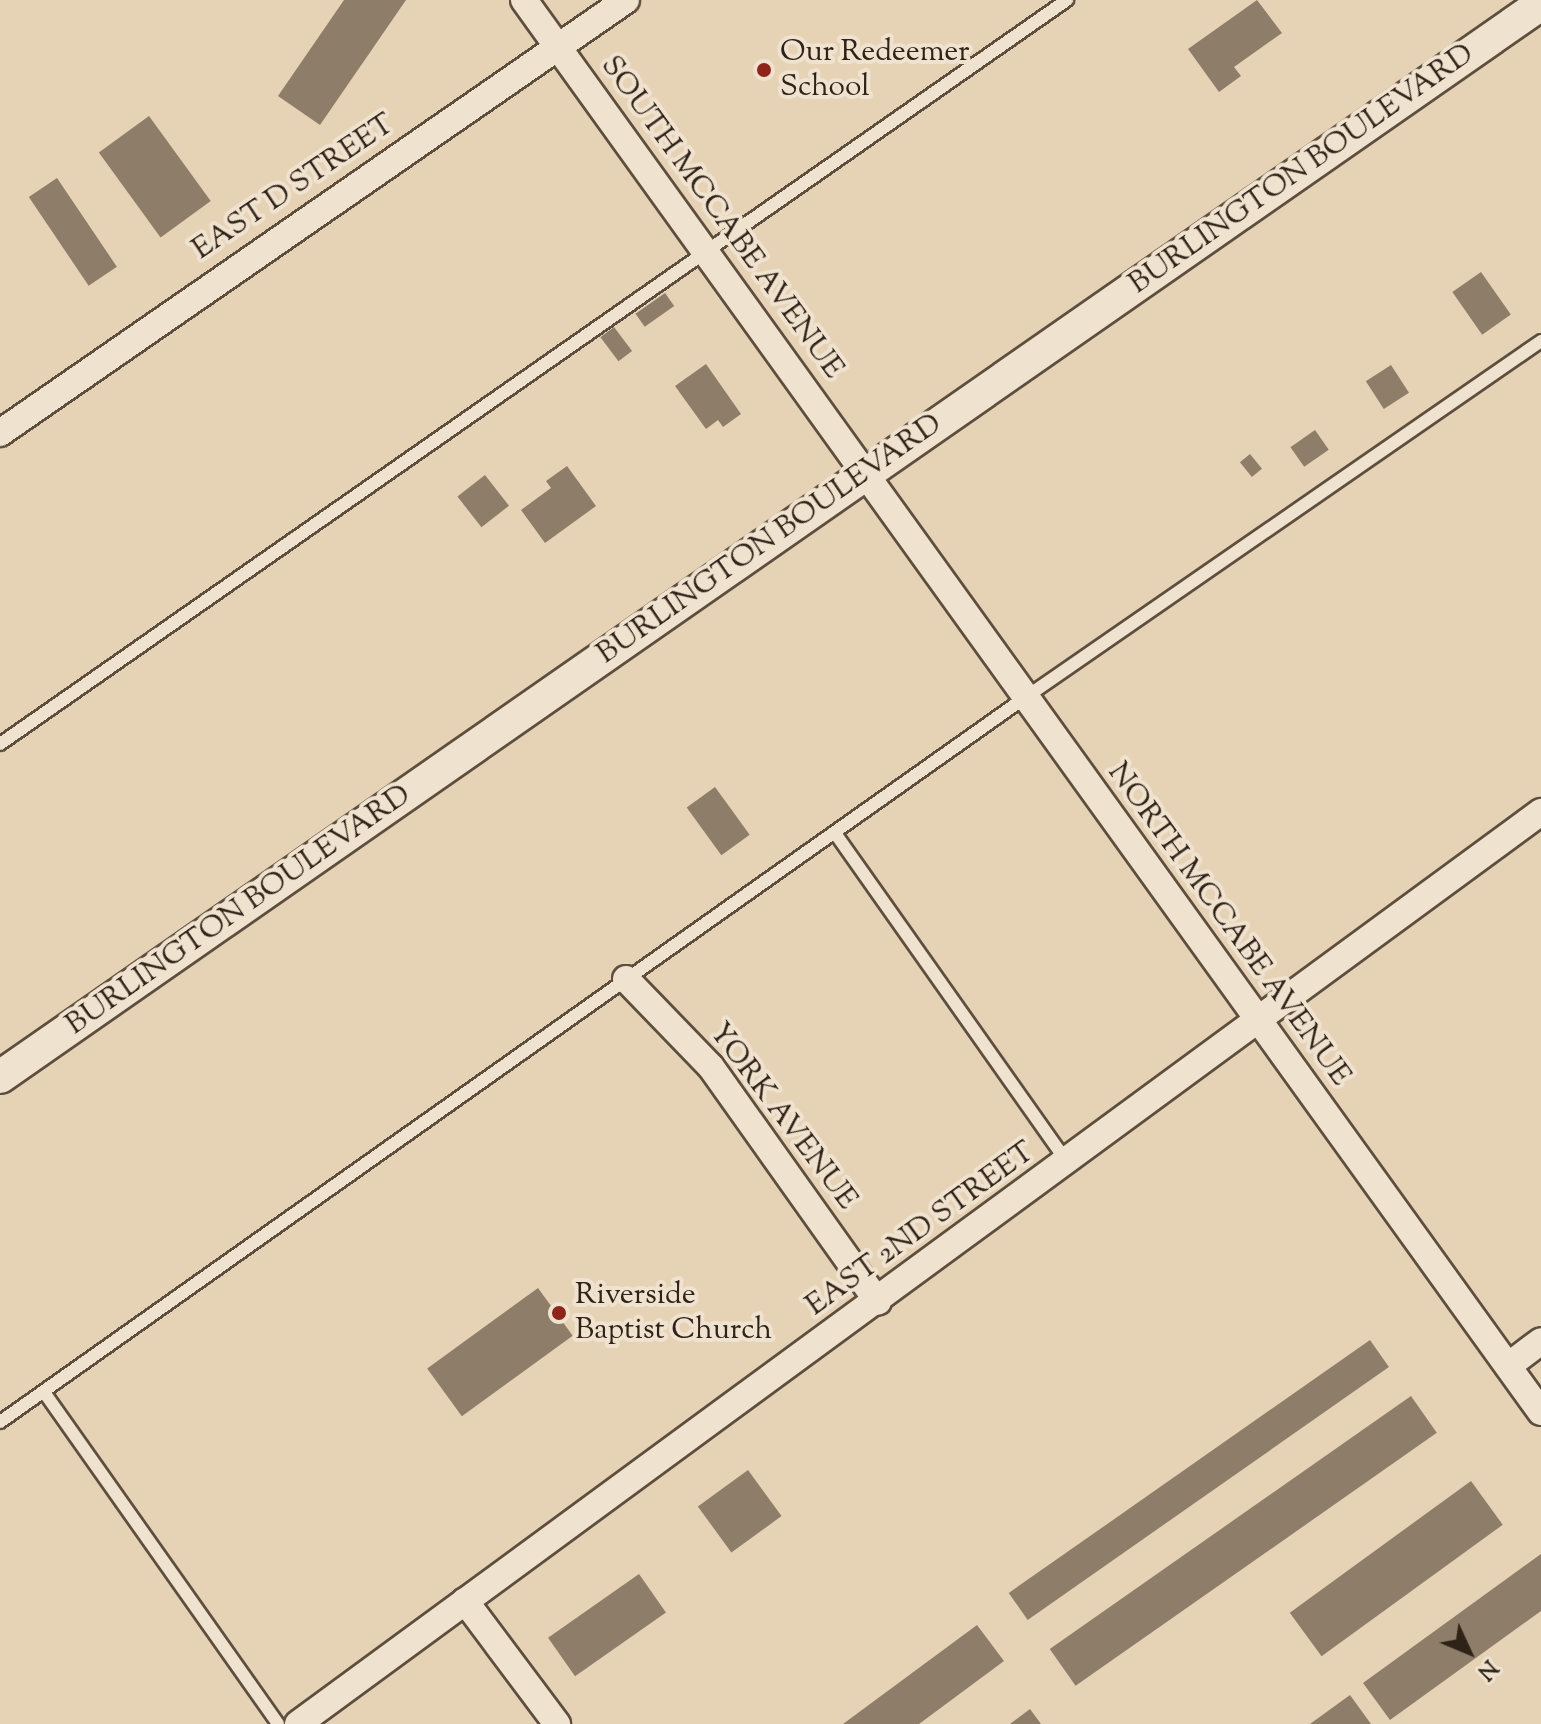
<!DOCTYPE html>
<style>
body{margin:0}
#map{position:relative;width:1541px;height:1724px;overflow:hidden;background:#e6d2b5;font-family:"Sorts Mill Goudy",serif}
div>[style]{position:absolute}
.building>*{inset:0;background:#8e7e69;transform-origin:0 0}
.roads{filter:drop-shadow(2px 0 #5d4e3e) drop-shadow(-2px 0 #5d4e3e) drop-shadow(0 2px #5d4e3e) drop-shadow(0 -2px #5d4e3e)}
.service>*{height:12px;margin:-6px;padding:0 6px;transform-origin:6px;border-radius:6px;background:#efe2cf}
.minor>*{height:26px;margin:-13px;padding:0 13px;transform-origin:13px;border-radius:13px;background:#efe2cf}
.tertiary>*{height:32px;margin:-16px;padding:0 16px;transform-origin:16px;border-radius:16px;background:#efe2cf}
.dots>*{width:22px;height:22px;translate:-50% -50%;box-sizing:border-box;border:4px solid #efe2cf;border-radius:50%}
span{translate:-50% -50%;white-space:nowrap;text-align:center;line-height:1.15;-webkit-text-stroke:8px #efe2cf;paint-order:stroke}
.poi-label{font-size:30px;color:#2f2216}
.left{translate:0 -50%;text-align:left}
.street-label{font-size:30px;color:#2f2216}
.north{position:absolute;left:1429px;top:1612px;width:80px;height:80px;-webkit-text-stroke:6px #efe2cf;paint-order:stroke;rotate:134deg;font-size:22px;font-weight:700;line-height:32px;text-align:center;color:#2f2216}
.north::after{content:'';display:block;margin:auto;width:28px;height:36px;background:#2f2216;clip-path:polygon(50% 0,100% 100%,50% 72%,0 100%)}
</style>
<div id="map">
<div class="building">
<div style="clip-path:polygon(344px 0,406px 0,320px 125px,278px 96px)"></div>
<div style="clip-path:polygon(1257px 0,1282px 33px,1234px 67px,1241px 76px,1219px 92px,1188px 49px)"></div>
<div style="left:149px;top:116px;width:105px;height:62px;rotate:54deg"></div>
<div style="left:57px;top:178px;width:107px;height:34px;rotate:56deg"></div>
<div style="left:1481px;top:272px;width:52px;height:35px;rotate:55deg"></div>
<div style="left:665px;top:293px;width:16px;height:36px;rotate:55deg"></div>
<div style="left:614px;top:327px;width:30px;height:17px;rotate:53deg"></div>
<div style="clip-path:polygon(706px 364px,741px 414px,723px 427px,718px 420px,706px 429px,675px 386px)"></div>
<div style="left:1391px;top:365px;width:33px;height:30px;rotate:57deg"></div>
<div style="left:1315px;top:430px;width:24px;height:30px;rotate:55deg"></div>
<div style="left:1250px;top:454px;width:19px;height:13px;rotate:51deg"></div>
<div style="clip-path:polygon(567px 466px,596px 506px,545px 543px,521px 510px,551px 488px,546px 481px)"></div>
<div style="left:485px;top:475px;width:39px;height:35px;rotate:52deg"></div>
<div style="left:715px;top:787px;width:59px;height:35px;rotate:54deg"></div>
<div style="left:538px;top:1288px;width:59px;height:137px;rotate:54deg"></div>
<div style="left:1370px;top:1340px;width:33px;height:441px;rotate:55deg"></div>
<div style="left:1411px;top:1396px;width:45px;height:441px;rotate:55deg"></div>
<div style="left:748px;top:1470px;width:57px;height:62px;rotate:54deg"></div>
<div style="left:1471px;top:1481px;width:54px;height:224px;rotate:54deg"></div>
<div style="clip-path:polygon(1541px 1554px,1541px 1611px,1390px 1720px,1363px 1683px)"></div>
<div style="left:639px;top:1574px;width:47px;height:111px;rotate:55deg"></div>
<div style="clip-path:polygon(977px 1625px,1004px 1661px,919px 1724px,843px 1724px)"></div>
<div style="clip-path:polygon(1350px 1695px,1371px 1724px,1310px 1724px)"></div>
<div style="clip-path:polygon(1030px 1709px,1041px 1724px,1010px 1724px)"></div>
</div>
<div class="roads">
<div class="service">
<div style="left:0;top:744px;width:1301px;rotate:-34.89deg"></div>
<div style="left:835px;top:833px;width:403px;rotate:54.8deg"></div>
<div style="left:44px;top:1392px;width:406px;rotate:54.8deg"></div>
<div style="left:0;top:1422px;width:1256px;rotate:-35.25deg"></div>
<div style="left:1026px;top:697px;width:626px;rotate:-34.65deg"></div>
</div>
<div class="minor">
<div style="left:524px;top:0;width:1740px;rotate:54.24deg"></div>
<div style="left:0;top:433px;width:761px;rotate:-34.67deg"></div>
<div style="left:626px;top:979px;width:122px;rotate:46deg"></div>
<div style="left:711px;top:1067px;width:288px;rotate:54.6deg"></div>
<div style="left:1508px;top:1366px;width:41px;rotate:-37.1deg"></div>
<div style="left:465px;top:1601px;width:154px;rotate:53.2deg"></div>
<div style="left:298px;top:1724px;width:1542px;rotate:-36.27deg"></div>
</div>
<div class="tertiary">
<div style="left:0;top:1077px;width:1878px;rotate:-34.85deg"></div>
</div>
</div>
<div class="dots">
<div style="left:764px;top:70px;background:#8f2418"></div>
<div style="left:559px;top:1313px;background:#8f2418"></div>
</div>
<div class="poi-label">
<span class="left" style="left:780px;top:70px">Our Redeemer<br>School</span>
<span class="left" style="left:575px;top:1313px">Riverside<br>Baptist Church</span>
</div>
<div class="street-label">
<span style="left:1302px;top:170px;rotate:-35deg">BURLINGTON BOULEVARD</span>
<span style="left:294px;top:188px;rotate:-34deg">EAST D STREET</span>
<span style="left:721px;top:218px;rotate:54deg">SOUTH MCCABE AVENUE</span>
<span style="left:770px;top:540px;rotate:-35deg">BURLINGTON BOULEVARD</span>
<span style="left:239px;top:911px;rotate:-35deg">BURLINGTON BOULEVARD</span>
<span style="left:1228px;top:925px;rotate:54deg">NORTH MCCABE AVENUE</span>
<span style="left:782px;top:1117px;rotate:53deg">YORK AVENUE</span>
<span style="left:921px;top:1230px;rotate:-36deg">EAST 2ND STREET</span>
</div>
<div class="north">N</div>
</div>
